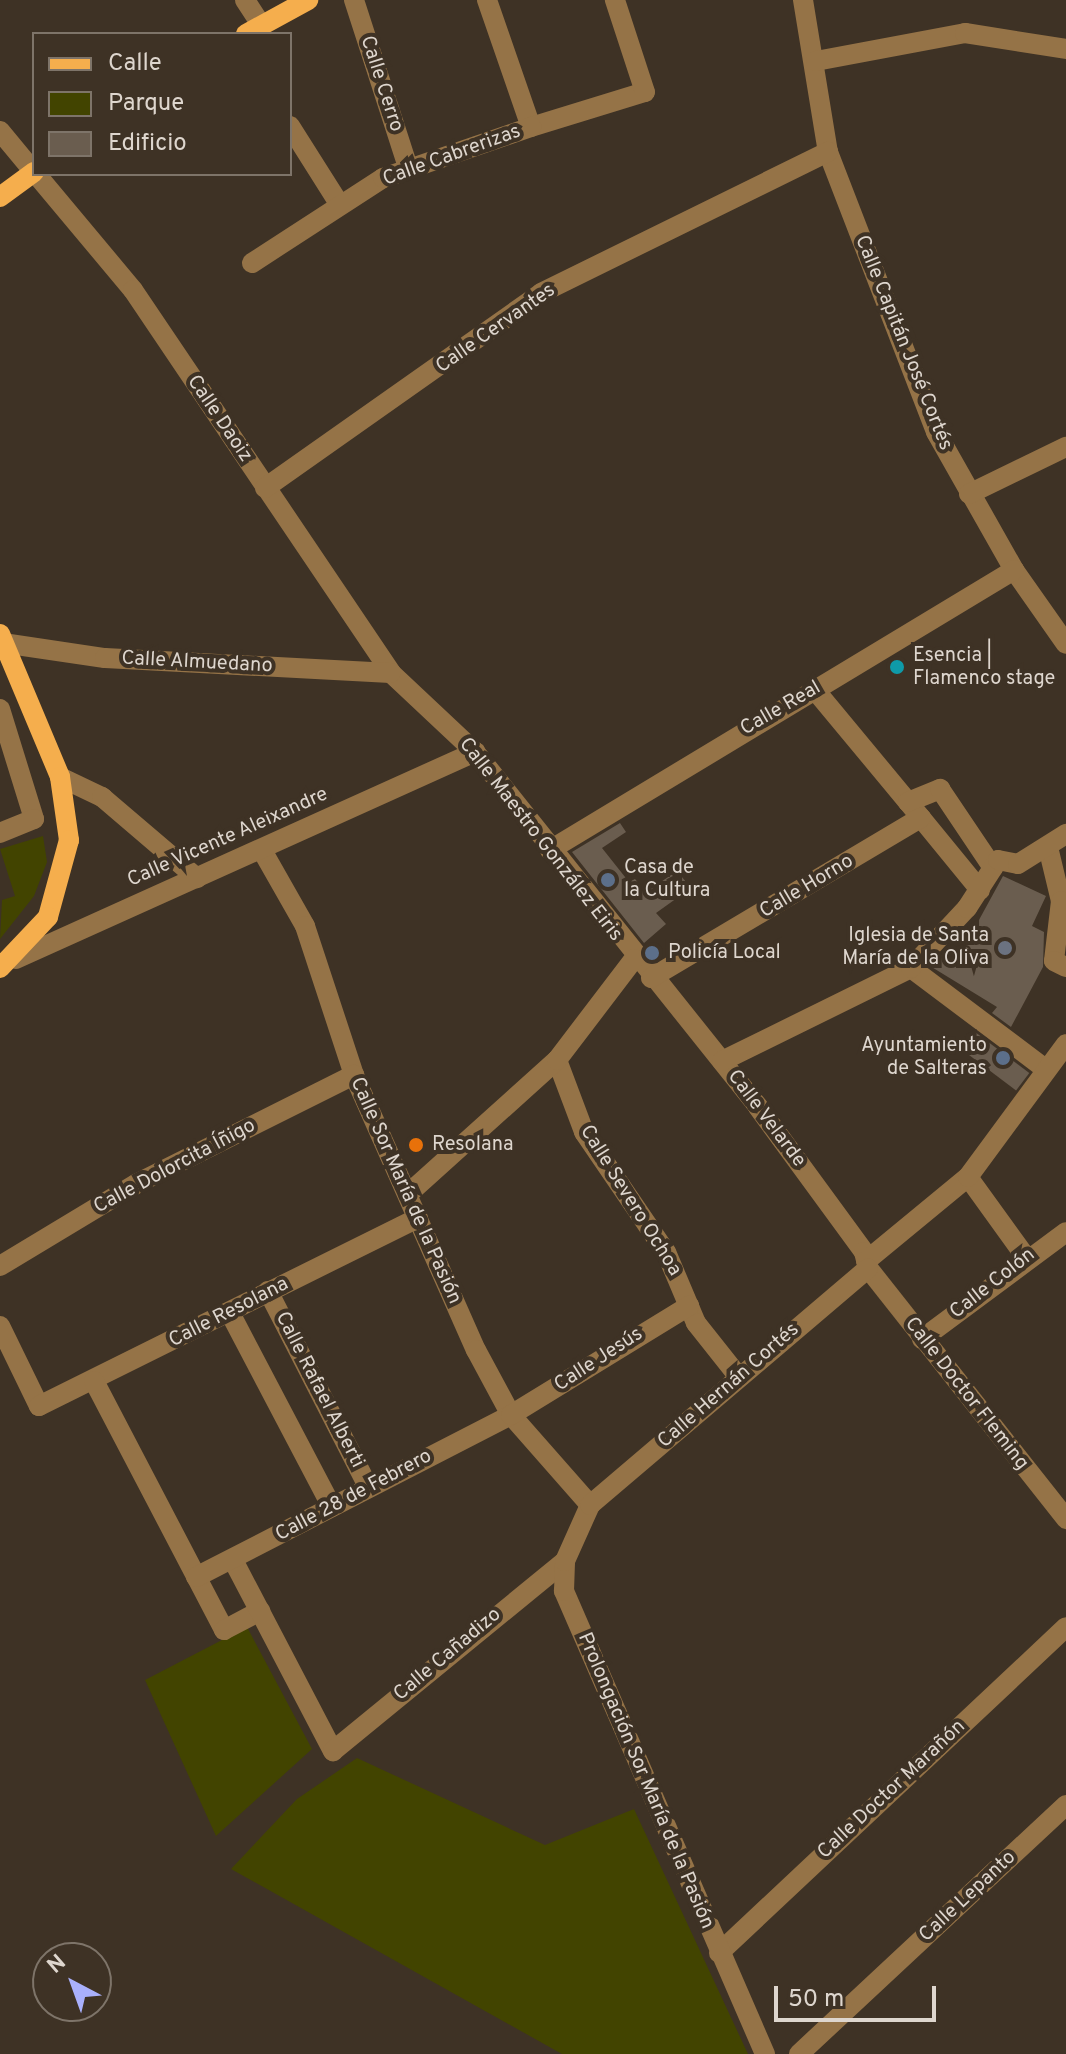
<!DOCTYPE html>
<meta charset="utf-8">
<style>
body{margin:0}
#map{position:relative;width:1066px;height:2054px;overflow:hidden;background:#3e3225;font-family:Overpass,sans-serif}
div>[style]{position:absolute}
.green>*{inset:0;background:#424400}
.building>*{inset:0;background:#6a5d4f;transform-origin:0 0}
.minor>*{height:20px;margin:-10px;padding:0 10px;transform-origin:10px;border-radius:10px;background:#957347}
.major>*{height:20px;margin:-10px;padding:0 10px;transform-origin:10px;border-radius:10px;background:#f5ae4d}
.dots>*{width:22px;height:22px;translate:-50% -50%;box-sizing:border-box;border:4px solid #3e3225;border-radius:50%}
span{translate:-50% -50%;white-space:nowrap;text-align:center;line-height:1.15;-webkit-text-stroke:8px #3e3225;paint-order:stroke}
.street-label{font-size:20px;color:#ded6ce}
.poi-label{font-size:20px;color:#ded6ce}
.left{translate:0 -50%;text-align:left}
.right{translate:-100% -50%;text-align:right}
.legend{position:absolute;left:32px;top:32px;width:260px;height:144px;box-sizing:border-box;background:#3e3225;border:2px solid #7e7469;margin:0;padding:10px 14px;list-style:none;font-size:24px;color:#ded6ce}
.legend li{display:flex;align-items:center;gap:16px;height:40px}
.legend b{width:40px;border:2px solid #7e7469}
.north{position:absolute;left:32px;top:1942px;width:80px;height:80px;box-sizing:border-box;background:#3e3225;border:2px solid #7e7469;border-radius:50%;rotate:319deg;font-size:22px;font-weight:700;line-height:32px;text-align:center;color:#ded6ce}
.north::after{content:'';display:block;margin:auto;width:28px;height:36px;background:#a9b0fc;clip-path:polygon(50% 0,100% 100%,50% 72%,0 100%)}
.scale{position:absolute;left:774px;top:1986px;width:162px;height:36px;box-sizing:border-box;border:4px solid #ded6ce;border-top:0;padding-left:10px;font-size:24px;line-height:28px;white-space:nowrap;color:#ded6ce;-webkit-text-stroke:6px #3e3225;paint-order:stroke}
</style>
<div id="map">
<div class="green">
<div style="clip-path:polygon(43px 836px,47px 862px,34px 896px,0 939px,2px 900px,15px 896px,0 849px)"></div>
<div style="clip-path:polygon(247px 1627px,312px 1749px,216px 1836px,145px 1680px)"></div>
<div style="clip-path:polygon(357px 1758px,545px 1845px,634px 1809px,748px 2054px,562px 2054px,231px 1869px,297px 1799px)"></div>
</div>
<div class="building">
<div style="clip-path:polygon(620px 823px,626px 832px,602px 848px,629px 882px,635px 879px,646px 892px,677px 871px,691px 888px,656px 913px,666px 924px,644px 943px,572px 852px)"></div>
<div style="clip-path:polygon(1003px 876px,1046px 896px,1032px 926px,1044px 932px,1043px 967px,1011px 1027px,992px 1013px,997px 1007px,930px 966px,941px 955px,956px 962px)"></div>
<div style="left:975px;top:1032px;width:68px;height:22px;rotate:37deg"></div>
</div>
<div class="minor">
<div style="left:245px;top:0;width:30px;rotate:57deg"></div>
<div style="left:354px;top:0;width:176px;rotate:72.1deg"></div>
<div style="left:487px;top:0;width:134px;rotate:70.9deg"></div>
<div style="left:531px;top:127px;width:119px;rotate:-17.1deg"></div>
<div style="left:645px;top:92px;width:97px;rotate:-108.1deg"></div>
<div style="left:803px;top:0;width:154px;rotate:80.7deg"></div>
<div style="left:828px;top:152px;width:300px;rotate:68.9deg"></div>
<div style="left:936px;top:432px;width:159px;rotate:60.5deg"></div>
<div style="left:1014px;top:570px;width:90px;rotate:54.9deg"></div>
<div style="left:816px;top:61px;width:152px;rotate:-10.6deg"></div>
<div style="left:965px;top:33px;width:102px;rotate:9deg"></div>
<div style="left:290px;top:126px;width:93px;rotate:57.7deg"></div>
<div style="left:0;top:131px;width:53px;rotate:50.3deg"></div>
<div style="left:36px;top:174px;width:151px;rotate:50.1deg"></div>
<div style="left:133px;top:290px;width:462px;rotate:56deg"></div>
<div style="left:391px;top:673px;width:115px;rotate:43.2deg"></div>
<div style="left:475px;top:752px;width:454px;rotate:51.4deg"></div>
<div style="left:758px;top:1107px;width:180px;rotate:53.8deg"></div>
<div style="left:864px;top:1252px;width:16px;rotate:76deg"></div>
<div style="left:868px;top:1268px;width:320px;rotate:51.7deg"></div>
<div style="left:252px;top:263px;width:156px;rotate:-33deg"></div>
<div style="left:383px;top:178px;width:157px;rotate:-19deg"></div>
<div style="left:265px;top:488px;width:338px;rotate:-35.2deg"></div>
<div style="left:541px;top:293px;width:320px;rotate:-26.2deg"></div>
<div style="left:969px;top:494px;width:108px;rotate:-25.9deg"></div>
<div style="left:3px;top:643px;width:103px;rotate:8.4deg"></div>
<div style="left:105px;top:658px;width:286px;rotate:3deg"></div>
<div style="left:815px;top:690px;width:146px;rotate:50.3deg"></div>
<div style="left:0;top:709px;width:115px;rotate:72.8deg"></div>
<div style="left:34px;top:819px;width:37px;rotate:158deg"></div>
<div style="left:60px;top:777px;width:47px;rotate:25.5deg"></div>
<div style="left:102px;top:797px;width:125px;rotate:40.5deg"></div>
<div style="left:1048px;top:847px;width:56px;rotate:76.5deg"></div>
<div style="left:1061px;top:901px;width:60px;rotate:96.7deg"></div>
<div style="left:1054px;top:961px;width:13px;rotate:27deg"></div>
<div style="left:550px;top:850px;width:542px;rotate:-31.11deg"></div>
<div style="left:263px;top:852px;width:85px;rotate:60.4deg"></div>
<div style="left:305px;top:926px;width:157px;rotate:71.8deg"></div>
<div style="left:354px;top:1075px;width:301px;rotate:66.1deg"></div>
<div style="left:476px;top:1350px;width:74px;rotate:61.7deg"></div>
<div style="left:511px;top:1415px;width:120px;rotate:48.7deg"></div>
<div style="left:980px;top:890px;width:114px;rotate:-129.3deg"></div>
<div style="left:908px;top:802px;width:35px;rotate:-22deg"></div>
<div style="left:940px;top:789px;width:95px;rotate:56.1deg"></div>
<div style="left:16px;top:959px;width:504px;rotate:-24.27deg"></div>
<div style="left:911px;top:968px;width:166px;rotate:36.9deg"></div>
<div style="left:651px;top:978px;width:314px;rotate:-30.7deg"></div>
<div style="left:557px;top:1060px;width:77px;rotate:69.4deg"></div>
<div style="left:584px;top:1132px;width:145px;rotate:55.7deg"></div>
<div style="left:666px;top:1252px;width:77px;rotate:67.1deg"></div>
<div style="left:696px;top:1323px;width:68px;rotate:51.6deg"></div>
<div style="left:722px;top:1061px;width:211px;rotate:-26.2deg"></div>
<div style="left:911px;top:968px;width:82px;rotate:-47deg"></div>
<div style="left:967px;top:908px;width:57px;rotate:-57.1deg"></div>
<div style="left:998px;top:860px;width:20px;rotate:11deg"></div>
<div style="left:1018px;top:864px;width:57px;rotate:-32deg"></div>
<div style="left:968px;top:1177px;width:97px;rotate:54.2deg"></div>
<div style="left:408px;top:1194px;width:200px;rotate:-42deg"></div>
<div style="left:557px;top:1060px;width:127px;rotate:-52.7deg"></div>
<div style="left:866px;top:1261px;width:132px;rotate:-39.5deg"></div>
<div style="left:968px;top:1177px;width:165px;rotate:-53.6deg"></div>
<div style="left:0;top:1266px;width:159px;rotate:-31.1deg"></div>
<div style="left:136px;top:1184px;width:244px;rotate:-26.6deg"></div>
<div style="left:268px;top:1291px;width:221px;rotate:62.9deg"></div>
<div style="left:230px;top:1313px;width:219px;rotate:62.3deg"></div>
<div style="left:0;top:1326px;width:89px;rotate:64deg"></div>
<div style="left:39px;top:1406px;width:423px;rotate:-26.4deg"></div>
<div style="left:922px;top:1339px;width:179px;rotate:-36.6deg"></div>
<div style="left:94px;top:1381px;width:281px;rotate:62.4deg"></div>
<div style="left:224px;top:1630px;width:41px;rotate:-27.8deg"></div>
<div style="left:233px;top:1560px;width:216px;rotate:62.4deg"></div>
<div style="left:333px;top:1751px;width:300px;rotate:-39.3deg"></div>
<div style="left:196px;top:1577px;width:354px;rotate:-27.2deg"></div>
<div style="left:511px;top:1415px;width:209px;rotate:-31.5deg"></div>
<div style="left:719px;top:1953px;width:476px;rotate:-43.2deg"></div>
<div style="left:765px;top:2054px;width:505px;rotate:-113.47deg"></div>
<div style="left:564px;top:1591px;width:30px;rotate:-88deg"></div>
<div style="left:565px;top:1561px;width:61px;rotate:-65.9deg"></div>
<div style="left:590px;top:1505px;width:365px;rotate:-40.4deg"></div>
<div style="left:799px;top:2054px;width:365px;rotate:-43deg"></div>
</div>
<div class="major">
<div style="left:246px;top:34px;width:71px;rotate:-28.7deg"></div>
<div style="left:0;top:197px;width:42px;rotate:-36.3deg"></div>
<div style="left:0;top:634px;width:155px;rotate:67.2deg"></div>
<div style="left:60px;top:777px;width:64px;rotate:81.9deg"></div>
<div style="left:69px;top:840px;width:80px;rotate:105.3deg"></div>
<div style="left:48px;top:917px;width:70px;rotate:133.3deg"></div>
</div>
<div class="dots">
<div style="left:897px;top:667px;background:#0f9aa8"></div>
<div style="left:608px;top:880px;background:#5c6f8a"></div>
<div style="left:1005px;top:948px;background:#6b7280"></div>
<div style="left:652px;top:953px;background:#5c6f8a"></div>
<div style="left:1003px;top:1058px;background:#5c6f8a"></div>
<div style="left:416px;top:1145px;background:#e8710a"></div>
</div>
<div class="street-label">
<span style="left:381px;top:84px;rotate:72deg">Calle Cerro</span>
<span style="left:452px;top:156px;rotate:-20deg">Calle Cabrerizas</span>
<span style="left:496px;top:329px;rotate:-35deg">Calle Cervantes</span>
<span style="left:903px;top:343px;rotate:68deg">Calle Capitán José Cortés</span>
<span style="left:219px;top:419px;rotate:56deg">Calle Daoiz</span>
<span style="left:197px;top:663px;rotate:3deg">Calle Almuedano</span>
<span style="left:781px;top:709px;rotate:-30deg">Calle Real</span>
<span style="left:228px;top:838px;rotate:-24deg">Calle Vicente Aleixandre</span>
<span style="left:540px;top:840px;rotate:52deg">Calle Maestro González Eiris</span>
<span style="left:807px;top:887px;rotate:-31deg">Calle Horno</span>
<span style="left:766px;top:1119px;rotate:53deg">Calle Velarde</span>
<span style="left:175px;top:1167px;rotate:-28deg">Calle Dolorcita Íñigo</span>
<span style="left:405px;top:1191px;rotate:66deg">Calle Sor María de la Pasión</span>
<span style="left:630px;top:1201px;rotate:58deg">Calle Severo Ochoa</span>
<span style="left:993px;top:1284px;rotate:-38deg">Calle Colón</span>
<span style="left:229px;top:1313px;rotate:-27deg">Calle Resolana</span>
<span style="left:599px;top:1360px;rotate:-33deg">Calle Jesús</span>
<span style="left:729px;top:1386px;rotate:-41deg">Calle Hernán Cortés</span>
<span style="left:319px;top:1390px;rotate:63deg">Calle Rafael Alberti</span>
<span style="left:966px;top:1394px;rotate:52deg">Calle Doctor Fleming</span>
<span style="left:354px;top:1496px;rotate:-28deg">Calle 28 de Febrero</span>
<span style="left:448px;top:1655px;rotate:-40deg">Calle Cañadizo</span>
<span style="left:645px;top:1781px;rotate:67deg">Prolongación Sor María de la Pasión</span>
<span style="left:892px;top:1790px;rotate:-43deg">Calle Doctor Marañón</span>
<span style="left:968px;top:1897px;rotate:-43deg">Calle Lepanto</span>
</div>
<div class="poi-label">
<span class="left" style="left:913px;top:668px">Esencia |<br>Flamenco stage</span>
<span class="left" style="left:624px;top:880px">Casa de<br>la Cultura</span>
<span class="right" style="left:989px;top:948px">Iglesia de Santa<br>María de la Oliva</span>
<span class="left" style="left:668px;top:953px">Policía Local</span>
<span class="right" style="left:987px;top:1058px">Ayuntamiento<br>de Salteras</span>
<span class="left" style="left:432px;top:1145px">Resolana</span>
</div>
<ul class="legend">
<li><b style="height:10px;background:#f5ae4d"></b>Calle</li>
<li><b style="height:22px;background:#424400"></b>Parque</li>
<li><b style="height:22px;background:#6a5d4f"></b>Edificio</li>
</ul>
<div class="north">N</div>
<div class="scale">50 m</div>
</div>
